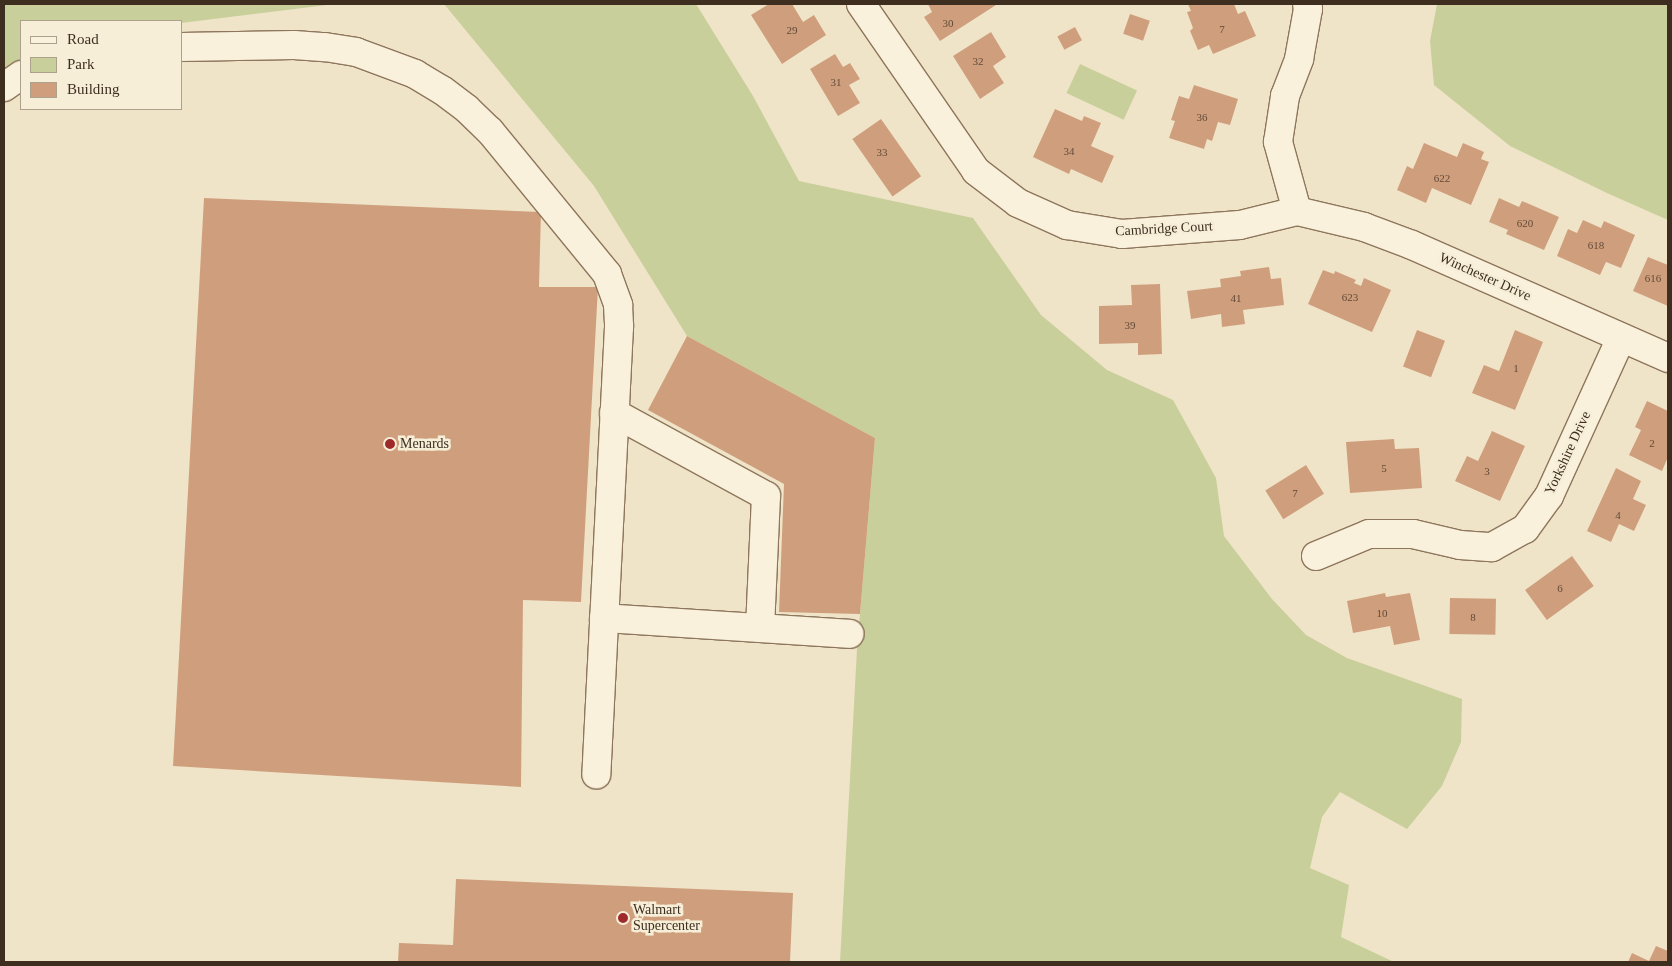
<!DOCTYPE html>
<style>
body{margin:0}
#map{position:relative;width:1672px;height:966px;overflow:hidden;background:#f0e4c8;font-family:"Times New Roman",serif}
div>[style]{position:absolute}
.green>*{inset:0;background:#c9cf9b;transform-origin:0 0}
.building>*{inset:0;background:#cf9f7d;transform-origin:0 0}
.roads{filter:drop-shadow(1px 0 #8d765c) drop-shadow(-1px 0 #8d765c) drop-shadow(0 1px #8d765c) drop-shadow(0 -1px #8d765c)}
.minor>*{height:28px;margin:-14px;padding:0 14px;transform-origin:14px;border-radius:14px;background:#faf1dc}
.dots>*{width:14px;height:14px;translate:-50% -50%;box-sizing:border-box;border:2px solid #f7eed8;border-radius:50%}
span{translate:-50% -50%;white-space:nowrap;text-align:center;line-height:1.15;-webkit-text-stroke:5px #f7eed8;paint-order:stroke}
.number-label{font-size:11px;color:#624a37}
.number-label span{-webkit-text-stroke-width:0}
.street-label{font-size:14px;color:#3d2e20}
.poi-label{font-size:14px;color:#3d2e20}
.left{translate:0 -50%;text-align:left}
.frame{position:absolute;inset:0;border:5px solid #3d2e20;pointer-events:none}
.legend{position:absolute;left:20px;top:20px;width:162px;height:90px;box-sizing:border-box;background:#f7eed8;border:1px solid #ada18e;margin:0;padding:6px 9px;list-style:none;font-size:15px;color:#3d2e20}
.legend li{display:flex;align-items:center;gap:10px;height:25px}
.legend b{width:25px;border:1px solid #ada18e}
</style>
<div id="map">
<div class="green">
<div style="clip-path:polygon(4px 4px,335px 4px,181px 23px,181px 21px,21px 21px,21px 59px,4px 70px)"></div>
<div style="clip-path:polygon(444px 4px,696px 4px,753px 96px,799px 181px,973px 218px,1041px 315px,1107px 370px,1173px 400px,1216px 478px,1224px 536px,1272px 599px,1306px 635px,1347px 658px,1462px 699px,1461px 742px,1442px 786px,1407px 829px,1340px 792px,1322px 817px,1310px 868px,1349px 885px,1341px 937px,1394px 962px,840px 962px,857px 649px,875px 438px,687px 336px,594px 186px)"></div>
<div style="clip-path:polygon(1437px 4px,1668px 4px,1668px 220px,1609px 194px,1510px 146px,1434px 85px,1430px 41px)"></div>
<div style="left:1080px;top:64px;width:63px;height:32px;rotate:25deg"></div>
</div>
<div class="building">
<div style="clip-path:polygon(769px 4px,792px 4px,803px 22px,814px 15px,826px 35px,782px 64px,751px 15px)"></div>
<div style="clip-path:polygon(928px 4px,994px 4px,996px 5px,940px 41px,924px 17px,932px 12px)"></div>
<div style="clip-path:polygon(1188px 4px,1234px 4px,1238px 14px,1245px 11px,1256px 36px,1213px 54px,1209px 45px,1198px 50px,1190px 31px,1193px 28px,1187px 12px,1191px 11px)"></div>
<div style="left:1130px;top:14px;width:21px;height:21px;rotate:19deg"></div>
<div style="left:1075px;top:27px;width:15px;height:20px;rotate:62deg"></div>
<div style="clip-path:polygon(991px 32px,1006px 57px,993px 66px,1004px 83px,980px 99px,953px 56px)"></div>
<div style="clip-path:polygon(835px 54px,843px 67px,850px 63px,860px 79px,849px 85px,860px 103px,838px 116px,810px 69px)"></div>
<div style="clip-path:polygon(1194px 85px,1238px 99px,1230px 125px,1218px 122px,1212px 141px,1207px 139px,1204px 149px,1169px 138px,1175px 121px,1171px 120px,1179px 96px,1189px 99px)"></div>
<div style="clip-path:polygon(1055px 109px,1082px 121px,1084px 116px,1101px 123px,1091px 146px,1114px 156px,1102px 183px,1071px 169px,1069px 174px,1033px 157px)"></div>
<div style="left:881px;top:119px;width:70px;height:35px;rotate:55deg"></div>
<div style="clip-path:polygon(1424px 143px,1457px 157px,1463px 143px,1484px 152px,1481px 159px,1489px 162px,1471px 205px,1432px 188px,1426px 203px,1397px 190px,1407px 166px,1413px 169px)"></div>
<div style="clip-path:polygon(204px 198px,541px 212px,539px 287px,598px 287px,581px 602px,523px 600px,521px 787px,173px 766px)"></div>
<div style="clip-path:polygon(1499px 198px,1519px 207px,1522px 201px,1559px 217px,1544px 250px,1506px 234px,1508px 230px,1489px 222px)"></div>
<div style="clip-path:polygon(1583px 220px,1601px 228px,1604px 221px,1635px 235px,1621px 268px,1606px 262px,1600px 275px,1557px 256px,1568px 229px,1577px 233px)"></div>
<div style="clip-path:polygon(1648px 257px,1668px 265px,1668px 306px,1633px 291px)"></div>
<div style="clip-path:polygon(1269px 267px,1271px 279px,1281px 278px,1284px 305px,1243px 310px,1245px 324px,1222px 327px,1221px 314px,1191px 319px,1187px 291px,1221px 287px,1220px 279px,1241px 276px,1240px 271px)"></div>
<div style="clip-path:polygon(1323px 270px,1334px 274px,1335px 271px,1356px 280px,1354px 283px,1361px 286px,1364px 278px,1391px 290px,1372px 332px,1308px 304px)"></div>
<div style="clip-path:polygon(1160px 284px,1162px 354px,1138px 355px,1138px 343px,1099px 344px,1099px 306px,1132px 305px,1131px 285px)"></div>
<div style="left:1417px;top:330px;width:30px;height:39px;rotate:21deg"></div>
<div style="clip-path:polygon(1515px 330px,1543px 342px,1515px 410px,1472px 393px,1484px 365px,1499px 371px)"></div>
<div style="clip-path:polygon(687px 336px,875px 438px,860px 614px,779px 612px,784px 484px,648px 410px)"></div>
<div style="clip-path:polygon(1647px 401px,1668px 411px,1668px 457px,1662px 471px,1629px 455px,1641px 430px,1635px 427px)"></div>
<div style="clip-path:polygon(1492px 431px,1525px 446px,1500px 501px,1455px 481px,1467px 456px,1478px 461px)"></div>
<div style="clip-path:polygon(1394px 439px,1395px 449px,1419px 448px,1422px 488px,1350px 493px,1346px 442px)"></div>
<div style="left:1306px;top:465px;width:34px;height:48px;rotate:58deg"></div>
<div style="clip-path:polygon(1616px 468px,1641px 481px,1633px 499px,1646px 505px,1634px 531px,1619px 524px,1611px 542px,1587px 531px)"></div>
<div style="left:1572px;top:556px;width:37px;height:58px;rotate:54deg"></div>
<div style="clip-path:polygon(1385px 593px,1386px 597px,1410px 593px,1420px 640px,1394px 645px,1390px 626px,1353px 633px,1347px 601px)"></div>
<div style="left:1450px;top:598px;width:46px;height:36px;rotate:1deg"></div>
<div style="clip-path:polygon(456px 879px,793px 893px,790px 962px,398px 962px,399px 943px,453px 945px)"></div>
<div style="clip-path:polygon(1656px 946px,1668px 951px,1668px 962px,1628px 962px,1632px 953px,1649px 961px)"></div>
</div>
<div class="roads">
<div class="minor">
<div style="left:861px;top:4px;width:203px;rotate:55.4deg"></div>
<div style="left:976px;top:171px;width:53px;rotate:37.3deg"></div>
<div style="left:1018px;top:203px;width:54px;rotate:24.2deg"></div>
<div style="left:1067px;top:225px;width:56px;rotate:9.3deg"></div>
<div style="left:1122px;top:234px;width:118px;rotate:-4.4deg"></div>
<div style="left:1240px;top:225px;width:59px;rotate:-13.8deg"></div>
<div style="left:1297px;top:211px;width:72px;rotate:-105.4deg"></div>
<div style="left:1278px;top:142px;width:47px;rotate:-81.3deg"></div>
<div style="left:1285px;top:96px;width:40px;rotate:-69deg"></div>
<div style="left:1299px;top:59px;width:51px;rotate:-79.8deg"></div>
<div style="left:1308px;top:9px;width:5px;rotate:-101deg"></div>
<div style="left:181px;top:47px;width:113px;rotate:-1deg"></div>
<div style="left:294px;top:45px;width:31px;rotate:4deg"></div>
<div style="left:325px;top:47px;width:31px;rotate:9deg"></div>
<div style="left:356px;top:52px;width:63px;rotate:20.4deg"></div>
<div style="left:415px;top:74px;width:31px;rotate:31deg"></div>
<div style="left:442px;top:90px;width:31px;rotate:37deg"></div>
<div style="left:467px;top:109px;width:32px;rotate:44deg"></div>
<div style="left:490px;top:131px;width:185px;rotate:50.7deg"></div>
<div style="left:607px;top:274px;width:33px;rotate:70deg"></div>
<div style="left:618px;top:305px;width:22px;rotate:87deg"></div>
<div style="left:619px;top:327px;width:448px;rotate:92.9deg"></div>
<div style="left:4px;top:87px;width:21px;rotate:-35deg"></div>
<div style="left:1297px;top:211px;width:69px;rotate:13.4deg"></div>
<div style="left:1364px;top:227px;width:51px;rotate:20.6deg"></div>
<div style="left:1412px;top:245px;width:280px;rotate:23.8deg"></div>
<div style="left:614px;top:413px;width:173px;rotate:28.6deg"></div>
<div style="left:766px;top:496px;width:132px;rotate:92.6deg"></div>
<div style="left:1316px;top:556px;width:57px;rotate:-22.5deg"></div>
<div style="left:1369px;top:534px;width:44px"></div>
<div style="left:1413px;top:534px;width:48px;rotate:13.2deg"></div>
<div style="left:1460px;top:545px;width:32px;rotate:4deg"></div>
<div style="left:1492px;top:547px;width:38px;rotate:-29deg"></div>
<div style="left:1525px;top:529px;width:41px;rotate:-54deg"></div>
<div style="left:1549px;top:496px;width:174px;rotate:-65.5deg"></div>
<div style="left:604px;top:618px;width:246px;rotate:3.7deg"></div>
</div>
</div>
<div class="dots">
<div style="left:390px;top:444px;background:#9e2a2b"></div>
<div style="left:623px;top:918px;background:#9e2a2b"></div>
</div>
<div class="number-label">
<span style="left:948px;top:23px">30</span>
<span style="left:1222px;top:29px">7</span>
<span style="left:792px;top:30px">29</span>
<span style="left:978px;top:61px">32</span>
<span style="left:836px;top:82px">31</span>
<span style="left:1202px;top:117px">36</span>
<span style="left:1069px;top:151px">34</span>
<span style="left:882px;top:152px">33</span>
<span style="left:1442px;top:178px">622</span>
<span style="left:1525px;top:223px">620</span>
<span style="left:1596px;top:245px">618</span>
<span style="left:1653px;top:278px">616</span>
<span style="left:1350px;top:297px">623</span>
<span style="left:1236px;top:298px">41</span>
<span style="left:1130px;top:325px">39</span>
<span style="left:1516px;top:368px">1</span>
<span style="left:1652px;top:443px">2</span>
<span style="left:1384px;top:468px">5</span>
<span style="left:1487px;top:471px">3</span>
<span style="left:1295px;top:493px">7</span>
<span style="left:1618px;top:515px">4</span>
<span style="left:1560px;top:588px">6</span>
<span style="left:1382px;top:613px">10</span>
<span style="left:1473px;top:617px">8</span>
</div>
<div class="street-label">
<span style="left:1164px;top:229px;rotate:-3deg">Cambridge Court</span>
<span style="left:1485px;top:277px;rotate:24deg">Winchester Drive</span>
<span style="left:1568px;top:453px;rotate:-65deg">Yorkshire Drive</span>
</div>
<div class="poi-label">
<span class="left" style="left:400px;top:444px">Menards</span>
<span class="left" style="left:633px;top:918px">Walmart<br>Supercenter</span>
</div>
<div class="frame"></div>
<ul class="legend">
<li><b style="height:6px;background:#faf1dc"></b>Road</li>
<li><b style="height:14px;background:#c9cf9b"></b>Park</li>
<li><b style="height:14px;background:#cf9f7d"></b>Building</li>
</ul>
</div>
